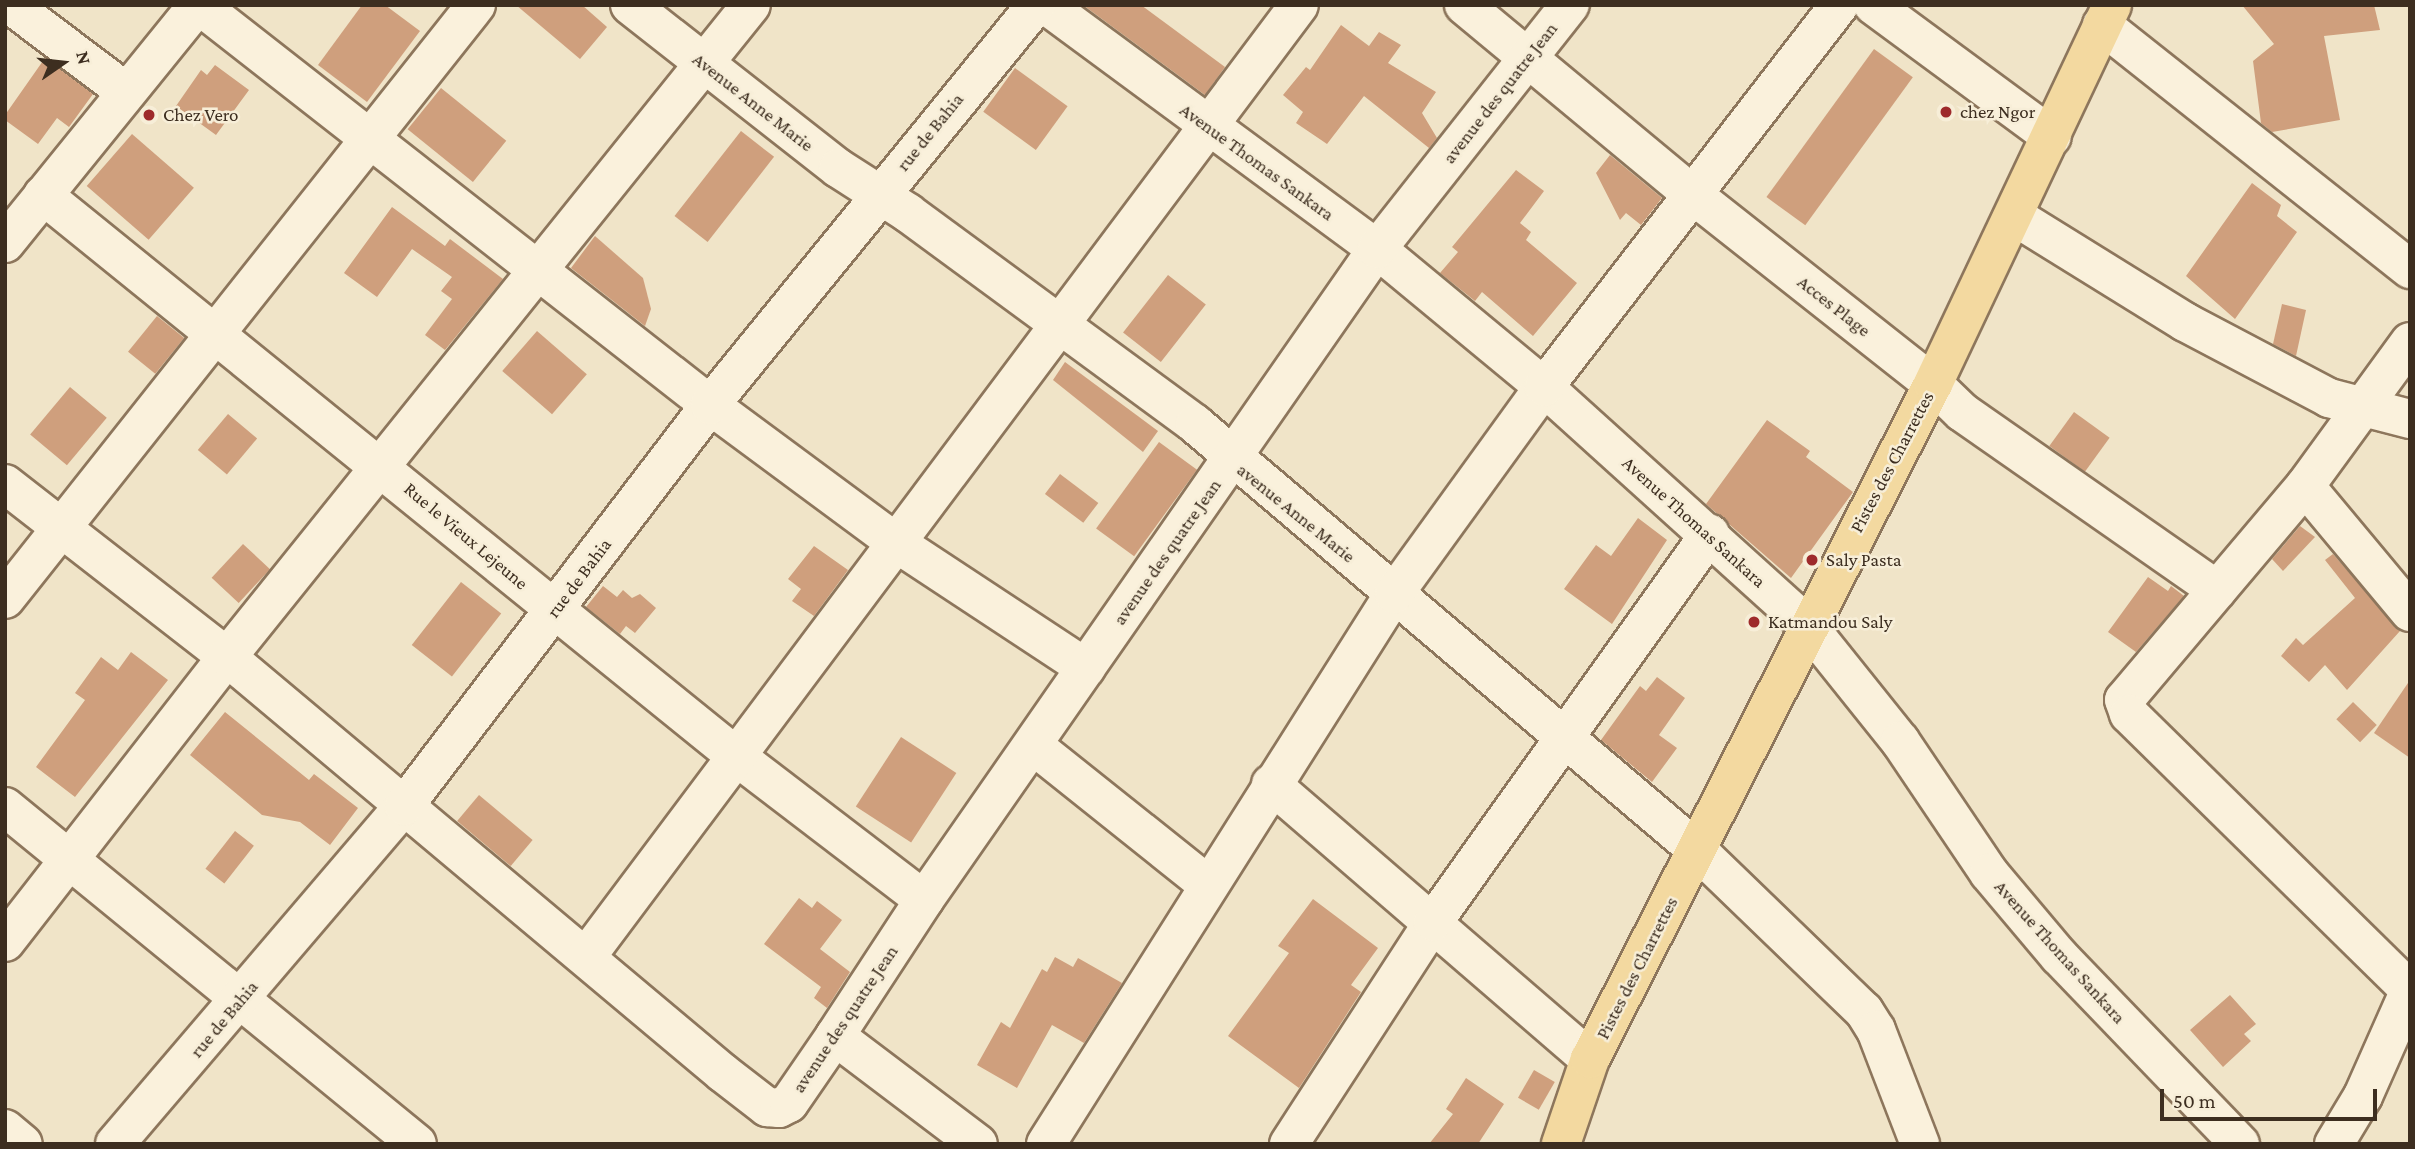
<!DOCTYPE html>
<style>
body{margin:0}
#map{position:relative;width:2415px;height:1149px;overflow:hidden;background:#f0e4c8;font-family:"Crimson Pro",serif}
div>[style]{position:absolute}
.building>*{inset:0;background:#cf9f7d;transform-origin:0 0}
.roads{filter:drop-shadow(2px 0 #8d765c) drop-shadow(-2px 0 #8d765c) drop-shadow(0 2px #8d765c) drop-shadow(0 -2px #8d765c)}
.minor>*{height:38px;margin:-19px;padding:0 19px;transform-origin:19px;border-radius:19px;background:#faf1dc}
.major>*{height:38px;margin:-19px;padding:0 19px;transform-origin:19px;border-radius:19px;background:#f3d9a0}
.dots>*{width:19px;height:19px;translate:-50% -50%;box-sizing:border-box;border:4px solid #f7eed8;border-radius:50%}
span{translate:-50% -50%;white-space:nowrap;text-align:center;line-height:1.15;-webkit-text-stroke:5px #f7eed8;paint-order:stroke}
.street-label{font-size:19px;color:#3d2e20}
.poi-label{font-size:19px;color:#3d2e20}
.left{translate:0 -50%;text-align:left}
.frame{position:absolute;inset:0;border:7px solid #3d2e20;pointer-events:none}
.north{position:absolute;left:28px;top:28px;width:70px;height:70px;-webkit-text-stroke:5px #f7eed8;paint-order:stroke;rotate:76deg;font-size:19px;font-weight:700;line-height:28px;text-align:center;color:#3d2e20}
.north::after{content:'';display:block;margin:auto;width:24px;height:32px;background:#3d2e20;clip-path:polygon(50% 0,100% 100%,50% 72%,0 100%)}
.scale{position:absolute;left:2160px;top:1089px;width:217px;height:32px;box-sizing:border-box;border:4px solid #3d2e20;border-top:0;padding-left:9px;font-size:21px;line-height:24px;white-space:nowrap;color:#3d2e20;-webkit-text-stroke:5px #f7eed8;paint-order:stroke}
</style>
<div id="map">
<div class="building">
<div style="clip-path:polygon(362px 5px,385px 5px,420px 31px,367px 102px,318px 65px)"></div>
<div style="clip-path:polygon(516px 5px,582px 5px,607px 27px,580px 59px)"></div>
<div style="clip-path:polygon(1083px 5px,1141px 5px,1225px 67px,1205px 95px)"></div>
<div style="clip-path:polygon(2242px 5px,2374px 5px,2380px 30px,2324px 36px,2340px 120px,2272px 132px,2261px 123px,2253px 61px,2274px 44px)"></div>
<div style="clip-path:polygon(1341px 25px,1369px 46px,1379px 32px,1401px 45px,1388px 63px,1436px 92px,1422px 113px,1437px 138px,1429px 148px,1364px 96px,1327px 144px,1296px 123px,1303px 112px,1283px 95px,1306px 67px,1310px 70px)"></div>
<div style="left:1874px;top:49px;width:48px;height:183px;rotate:36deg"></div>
<div style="clip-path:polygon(45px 58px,93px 94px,69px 127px,57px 118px,38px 144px,5px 120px,5px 115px)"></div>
<div style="clip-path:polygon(215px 65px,249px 90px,216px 135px,176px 106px,201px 70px,207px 75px)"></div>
<div style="left:1015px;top:68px;width:65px;height:54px;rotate:36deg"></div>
<div style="left:441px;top:88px;width:84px;height:53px;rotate:39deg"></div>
<div style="left:741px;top:131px;width:42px;height:108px;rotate:38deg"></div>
<div style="left:132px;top:134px;width:82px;height:69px;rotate:41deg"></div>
<div style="clip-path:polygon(1610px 155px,1662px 198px,1641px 225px,1626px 213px,1620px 220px,1596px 173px)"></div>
<div style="clip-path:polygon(1516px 170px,1544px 191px,1520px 223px,1531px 232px,1526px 240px,1577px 283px,1533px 336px,1482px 292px,1475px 301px,1440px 273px,1458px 252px,1452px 247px)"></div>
<div style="clip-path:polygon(2252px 183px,2281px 205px,2277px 216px,2297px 232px,2235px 319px,2186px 276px)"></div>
<div style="clip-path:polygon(392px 207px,445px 246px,450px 239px,503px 279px,445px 350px,425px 335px,452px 299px,441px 291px,452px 277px,412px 249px,377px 297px,344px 273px)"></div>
<div style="clip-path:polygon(595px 236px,643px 278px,651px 309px,645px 326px,571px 268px)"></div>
<div style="left:1168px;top:275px;width:48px;height:73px;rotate:38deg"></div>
<div style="clip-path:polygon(2282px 304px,2306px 310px,2296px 356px,2273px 344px)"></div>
<div style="left:157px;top:316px;width:35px;height:46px;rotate:39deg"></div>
<div style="left:537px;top:331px;width:66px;height:53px;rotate:41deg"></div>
<div style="clip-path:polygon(1065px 362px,1158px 431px,1143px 452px,1053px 380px)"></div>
<div style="left:70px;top:387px;width:48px;height:62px;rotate:40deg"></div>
<div style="left:2074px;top:412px;width:44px;height:42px;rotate:36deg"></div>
<div style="left:228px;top:414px;width:38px;height:47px;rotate:40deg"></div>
<div style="clip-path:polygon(1767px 420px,1810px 451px,1806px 457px,1853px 492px,1791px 578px,1706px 504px)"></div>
<div style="left:1159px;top:442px;width:47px;height:107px;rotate:36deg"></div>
<div style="left:1060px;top:474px;width:48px;height:25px;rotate:37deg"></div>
<div style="clip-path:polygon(1638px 518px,1667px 540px,1612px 624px,1564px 589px,1596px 545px,1611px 556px)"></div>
<div style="clip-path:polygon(2300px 526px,2315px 537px,2283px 571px,2272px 559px)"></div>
<div style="left:243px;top:544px;width:37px;height:46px;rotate:43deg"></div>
<div style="clip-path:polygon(814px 546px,848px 570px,814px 616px,792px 601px,801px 589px,788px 579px)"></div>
<div style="clip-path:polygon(2333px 554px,2400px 631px,2347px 690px,2325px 665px,2309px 682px,2281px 656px,2296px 638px,2303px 645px,2355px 598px,2325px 560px)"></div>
<div style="clip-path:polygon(2148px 577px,2168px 591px,2171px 586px,2184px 596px,2136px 652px,2108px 632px)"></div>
<div style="left:461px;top:582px;width:51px;height:80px;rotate:38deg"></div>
<div style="clip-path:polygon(603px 586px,617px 597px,623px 590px,632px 598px,640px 594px,656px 608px,635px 633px,626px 626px,620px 634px,586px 607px)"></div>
<div style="clip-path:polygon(131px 652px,168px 680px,75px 797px,36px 767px,85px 700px,75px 693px,101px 657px,118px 670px)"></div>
<div style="clip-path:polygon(1657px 677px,1685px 698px,1659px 735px,1677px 748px,1652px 782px,1601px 740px,1640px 686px,1646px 691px)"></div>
<div style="clip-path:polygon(2410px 680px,2410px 758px,2374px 733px)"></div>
<div style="left:2353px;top:702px;width:33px;height:24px;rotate:44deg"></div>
<div style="clip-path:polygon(225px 712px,309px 780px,314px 774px,358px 808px,330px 845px,300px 822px,262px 815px,190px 755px)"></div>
<div style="left:901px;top:737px;width:66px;height:83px;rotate:33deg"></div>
<div style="left:479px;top:795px;width:70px;height:34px;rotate:40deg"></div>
<div style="left:235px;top:831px;width:24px;height:48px;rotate:38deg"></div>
<div style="clip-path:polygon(799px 898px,812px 908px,817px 901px,842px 920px,820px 949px,850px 972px,827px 1008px,814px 998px,821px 987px,764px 944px)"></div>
<div style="clip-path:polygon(1313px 899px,1378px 948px,1351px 985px,1361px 992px,1299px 1088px,1228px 1036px,1289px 953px,1278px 946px)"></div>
<div style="clip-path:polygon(1055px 957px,1073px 967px,1078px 958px,1122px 983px,1084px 1043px,1052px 1025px,1017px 1088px,977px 1065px,1001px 1022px,1010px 1028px,1042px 969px,1047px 972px)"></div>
<div style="clip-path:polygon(2230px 995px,2256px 1024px,2244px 1034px,2251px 1041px,2223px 1067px,2190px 1030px)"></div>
<div style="left:1534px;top:1070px;width:24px;height:32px;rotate:30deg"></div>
<div style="clip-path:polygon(1466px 1078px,1504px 1104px,1478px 1144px,1429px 1144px,1453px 1114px,1446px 1109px)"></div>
</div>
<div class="roads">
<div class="minor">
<div style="left:11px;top:5px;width:144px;rotate:37.1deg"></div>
<div style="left:199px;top:5px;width:649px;rotate:38.05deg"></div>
<div style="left:710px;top:405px;width:234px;rotate:36.5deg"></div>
<div style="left:898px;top:544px;width:225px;rotate:33.4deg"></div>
<div style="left:630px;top:5px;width:264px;rotate:38.1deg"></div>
<div style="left:838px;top:168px;width:83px;rotate:32.7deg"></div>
<div style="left:908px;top:213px;width:356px;rotate:36.3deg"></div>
<div style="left:1195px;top:424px;width:658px;rotate:40.32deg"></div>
<div style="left:1697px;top:850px;width:232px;rotate:44deg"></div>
<div style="left:1864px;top:1011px;width:22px;rotate:58deg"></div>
<div style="left:1876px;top:1030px;width:122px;rotate:68.9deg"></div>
<div style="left:1046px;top:5px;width:411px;rotate:36.4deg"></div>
<div style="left:1377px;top:249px;width:217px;rotate:39.6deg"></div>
<div style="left:1544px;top:387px;width:355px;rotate:42.1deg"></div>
<div style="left:1807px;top:625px;width:149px;rotate:51.3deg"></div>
<div style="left:1900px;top:741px;width:159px;rotate:56deg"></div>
<div style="left:1989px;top:873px;width:109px;rotate:49.9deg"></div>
<div style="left:2059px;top:956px;width:261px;rotate:46.1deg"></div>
<div style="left:1464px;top:5px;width:296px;rotate:39.7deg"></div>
<div style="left:1692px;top:194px;width:307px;rotate:38.3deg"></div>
<div style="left:1933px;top:384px;width:40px;rotate:44deg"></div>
<div style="left:1962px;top:412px;width:311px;rotate:34.9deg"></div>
<div style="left:1873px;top:5px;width:222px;rotate:36.4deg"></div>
<div style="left:2102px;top:25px;width:393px;rotate:38.4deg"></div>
<div style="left:43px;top:195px;width:893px;rotate:39deg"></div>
<div style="left:737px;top:757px;width:235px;rotate:37.4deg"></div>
<div style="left:2014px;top:216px;width:201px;rotate:31.8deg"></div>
<div style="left:2185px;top:322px;width:163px;rotate:27.8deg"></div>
<div style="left:2329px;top:398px;width:84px;rotate:14.5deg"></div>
<div style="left:5px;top:243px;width:306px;rotate:-51deg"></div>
<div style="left:2410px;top:342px;width:178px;rotate:126.1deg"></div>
<div style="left:2305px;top:486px;width:280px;rotate:130.2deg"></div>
<div style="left:2124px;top:700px;width:15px;rotate:70deg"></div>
<div style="left:2129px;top:714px;width:394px;rotate:44.5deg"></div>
<div style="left:5px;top:484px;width:281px;rotate:37.9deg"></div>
<div style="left:227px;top:657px;width:647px;rotate:39.99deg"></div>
<div style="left:723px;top:1073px;width:56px;rotate:37.7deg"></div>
<div style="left:767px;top:1107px;width:12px;rotate:5deg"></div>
<div style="left:779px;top:1108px;width:11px;rotate:-27deg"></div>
<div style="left:789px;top:1103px;width:81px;rotate:-55.5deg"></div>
<div style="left:835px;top:1036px;width:163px;rotate:-56.8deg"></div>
<div style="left:924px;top:900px;width:793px;rotate:-55.17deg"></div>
<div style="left:1377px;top:249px;width:311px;rotate:-51.7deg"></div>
<div style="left:2305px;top:486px;width:164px;rotate:50.2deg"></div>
<div style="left:5px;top:599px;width:758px;rotate:-51.59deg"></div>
<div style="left:1034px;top:746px;width:221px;rotate:38.6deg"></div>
<div style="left:1271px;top:784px;width:421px;rotate:40.8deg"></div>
<div style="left:5px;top:807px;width:532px;rotate:39.28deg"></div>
<div style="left:5px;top:942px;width:361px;rotate:-52.1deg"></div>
<div style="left:227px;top:657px;width:836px;rotate:-51.21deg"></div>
<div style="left:586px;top:957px;width:1189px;rotate:-53.17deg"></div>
<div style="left:835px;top:1036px;width:179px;rotate:37.1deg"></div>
<div style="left:5px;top:1129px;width:23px;rotate:40deg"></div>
<div style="left:115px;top:1144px;width:445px;rotate:-49.5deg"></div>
<div style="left:404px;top:806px;width:504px;rotate:-52.65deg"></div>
<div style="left:710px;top:405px;width:516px;rotate:-50.82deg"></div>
<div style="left:1046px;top:1144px;width:651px;rotate:-57.68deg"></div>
<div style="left:1394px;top:594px;width:256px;rotate:-54.1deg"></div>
<div style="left:1544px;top:387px;width:483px;rotate:-52.3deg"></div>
<div style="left:1289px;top:1144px;width:265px;rotate:-57deg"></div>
<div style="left:1433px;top:922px;width:477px;rotate:-54.5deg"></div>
<div style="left:2334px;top:1144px;width:56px;rotate:-58.9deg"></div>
<div style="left:2363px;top:1096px;width:116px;rotate:-66.1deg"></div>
</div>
<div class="major">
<div style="left:1561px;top:1144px;width:90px;rotate:-71.2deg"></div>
<div style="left:1590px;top:1059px;width:757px;rotate:-63.06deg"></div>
<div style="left:1933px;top:384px;width:419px;rotate:-64.7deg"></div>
</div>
</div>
<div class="dots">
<div style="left:1946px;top:112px;background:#9e2a2b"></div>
<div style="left:149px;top:115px;background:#9e2a2b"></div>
<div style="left:1812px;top:560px;background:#9e2a2b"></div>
<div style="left:1754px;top:622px;background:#9e2a2b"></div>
</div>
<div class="street-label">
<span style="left:1500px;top:93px;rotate:-52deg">avenue des quatre Jean</span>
<span style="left:753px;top:102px;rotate:38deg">Avenue Anne Marie</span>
<span style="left:930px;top:132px;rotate:-51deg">rue de Bahia</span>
<span style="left:1257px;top:162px;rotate:36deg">Avenue Thomas Sankara</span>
<span style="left:1834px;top:306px;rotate:38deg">Acces Plage</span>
<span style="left:1892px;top:462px;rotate:-62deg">Pistes des Charrettes</span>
<span style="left:1296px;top:513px;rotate:39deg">avenue Anne Marie</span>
<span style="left:1694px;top:522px;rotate:42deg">Avenue Thomas Sankara</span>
<span style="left:466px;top:536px;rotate:40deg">Rue le Vieux Lejeune</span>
<span style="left:1167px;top:552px;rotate:-55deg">avenue des quatre Jean</span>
<span style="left:579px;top:578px;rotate:-53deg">rue de Bahia</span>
<span style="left:2060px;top:952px;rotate:48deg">Avenue Thomas Sankara</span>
<span style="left:1637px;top:968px;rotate:-63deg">Pistes des Charrettes</span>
<span style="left:224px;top:1019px;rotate:-50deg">rue de Bahia</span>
<span style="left:845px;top:1019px;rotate:-56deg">avenue des quatre Jean</span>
</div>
<div class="poi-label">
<span class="left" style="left:1960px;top:112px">chez Ngor</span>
<span class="left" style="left:163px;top:115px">Chez Vero</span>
<span class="left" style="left:1826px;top:560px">Saly Pasta</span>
<span class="left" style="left:1768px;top:622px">Katmandou Saly</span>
</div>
<div class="frame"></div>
<div class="north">N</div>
<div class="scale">50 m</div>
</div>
